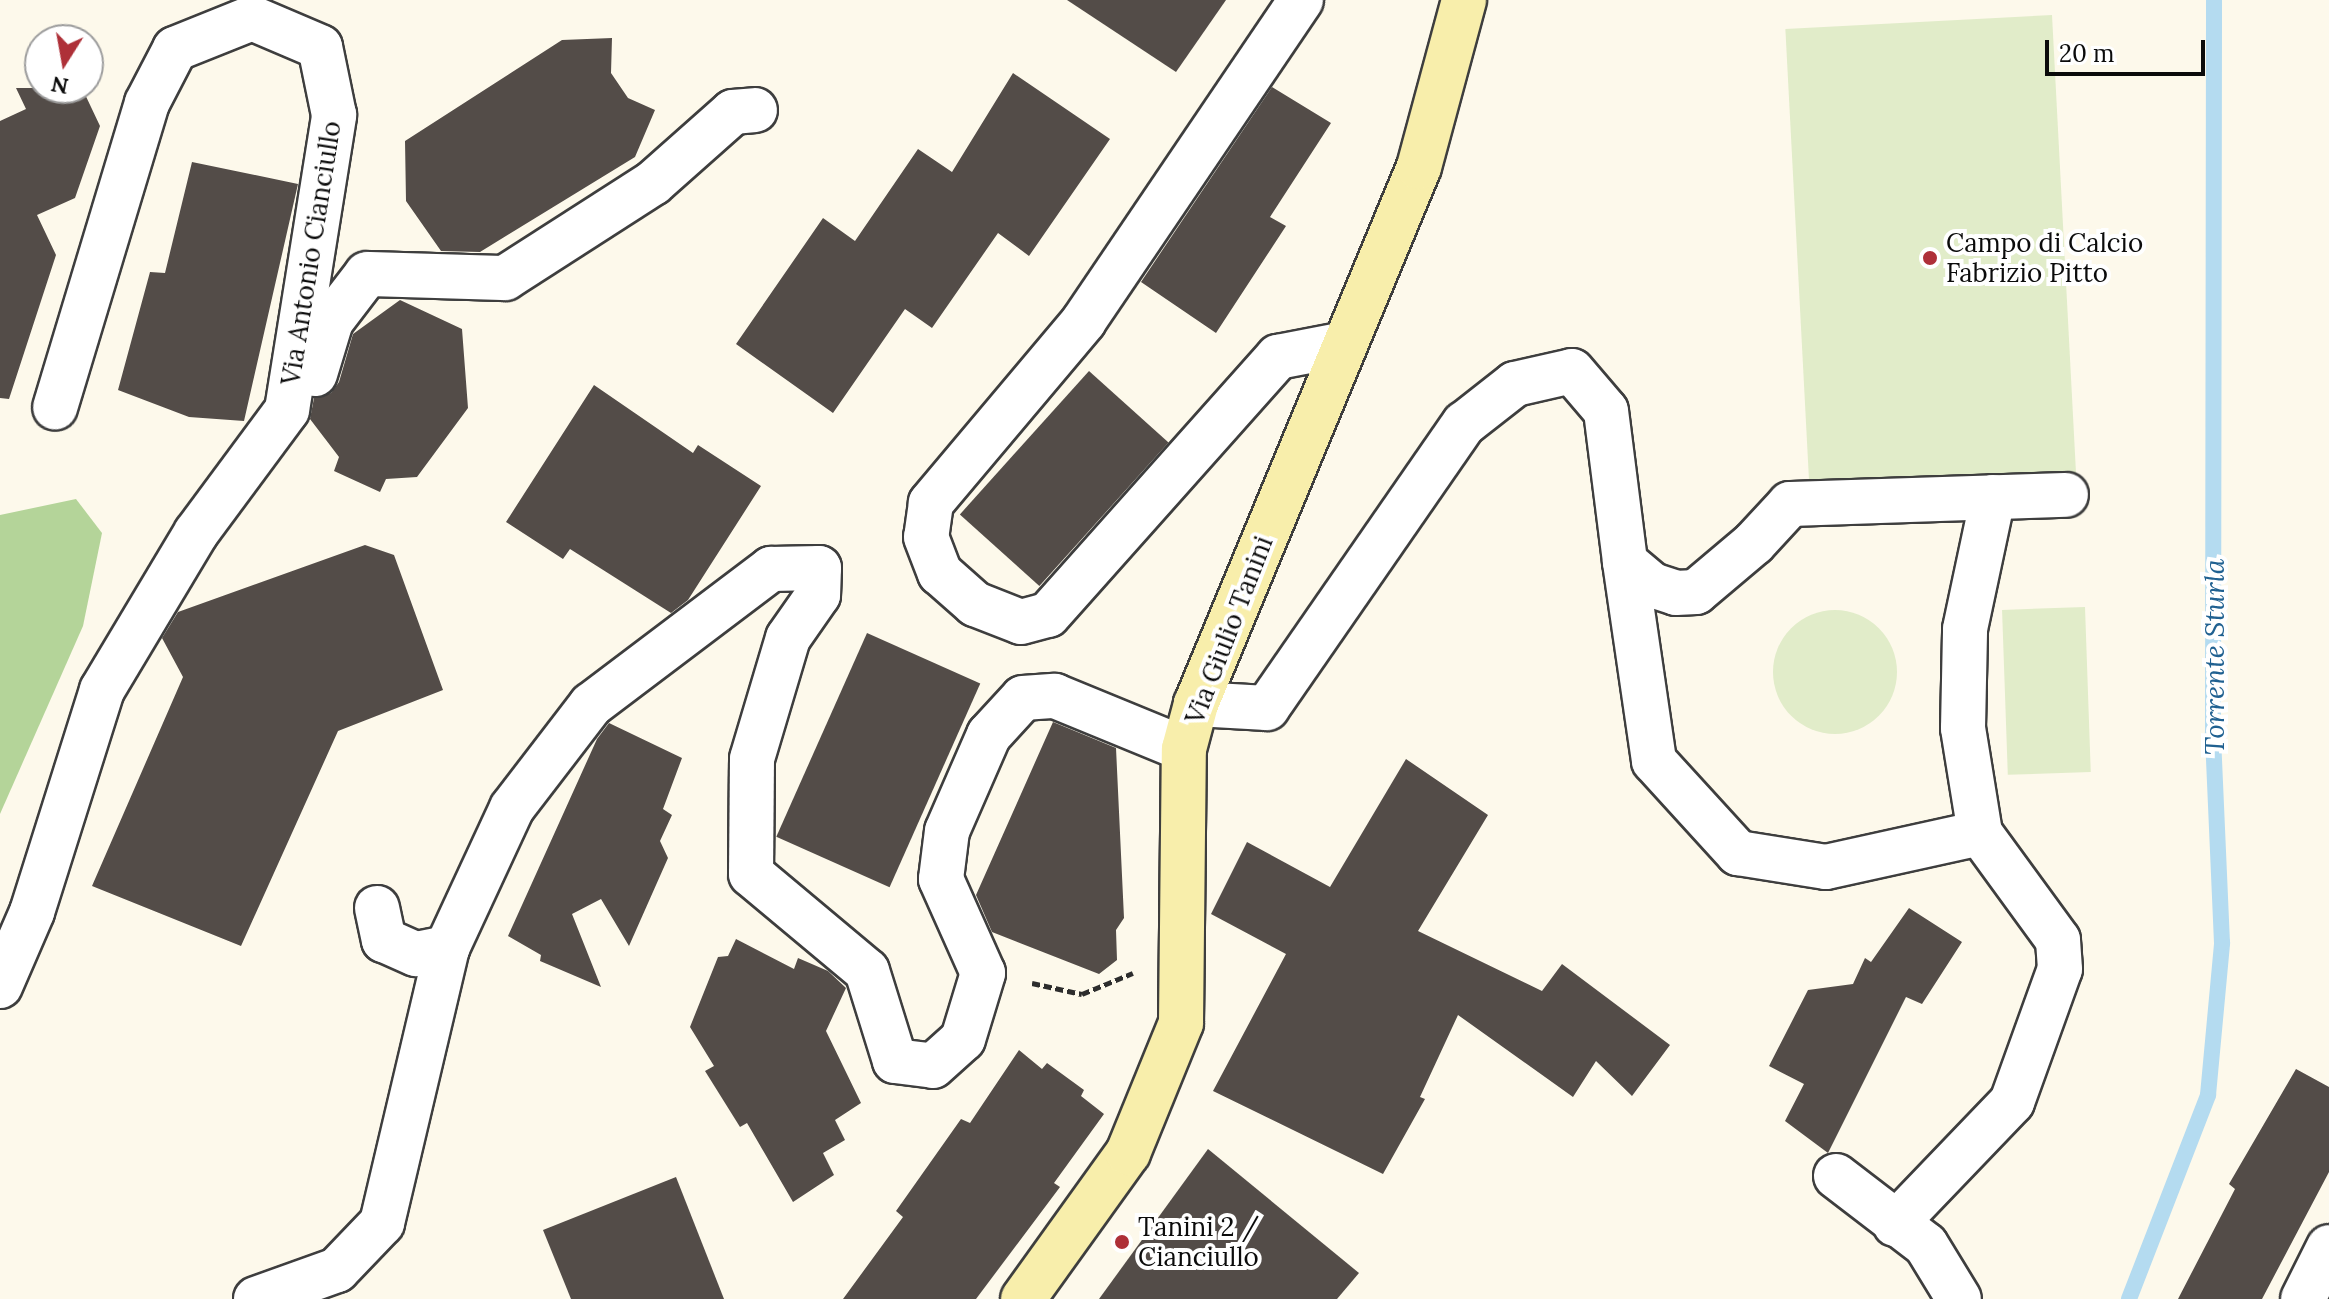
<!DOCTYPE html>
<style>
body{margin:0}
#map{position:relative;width:2329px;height:1299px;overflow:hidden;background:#fdf9eb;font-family:Lora,serif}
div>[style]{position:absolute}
.forest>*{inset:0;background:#b4d499}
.pitch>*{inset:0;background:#e1ecc9;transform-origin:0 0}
.round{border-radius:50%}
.stream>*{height:16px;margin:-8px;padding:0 8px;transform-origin:8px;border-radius:8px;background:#b4dbf0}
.building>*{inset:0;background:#534c48;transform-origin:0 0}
.path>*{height:5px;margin-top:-2.5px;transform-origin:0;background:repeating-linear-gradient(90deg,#2d2d2d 0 8px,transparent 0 12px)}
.roads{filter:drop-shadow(2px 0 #3e3e3e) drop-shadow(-2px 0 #3e3e3e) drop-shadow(0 2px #3e3e3e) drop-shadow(0 -2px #3e3e3e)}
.street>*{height:44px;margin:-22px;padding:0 22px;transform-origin:22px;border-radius:22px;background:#fff}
.secondary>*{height:44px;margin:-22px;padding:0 22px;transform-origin:22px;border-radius:22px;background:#f8eeab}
.dots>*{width:22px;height:22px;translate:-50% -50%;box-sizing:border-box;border:4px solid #fff;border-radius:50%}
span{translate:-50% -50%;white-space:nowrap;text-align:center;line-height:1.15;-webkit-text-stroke:8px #fff;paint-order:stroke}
.poi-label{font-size:26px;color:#0b0b0b}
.left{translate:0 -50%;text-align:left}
.street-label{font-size:26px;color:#0b0b0b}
.water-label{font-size:28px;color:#206191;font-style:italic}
.north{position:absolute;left:24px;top:24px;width:80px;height:80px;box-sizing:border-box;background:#fff;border:2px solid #9d9d9d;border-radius:50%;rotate:191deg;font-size:22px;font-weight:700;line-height:32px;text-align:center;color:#0b0b0b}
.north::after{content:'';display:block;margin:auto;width:28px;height:36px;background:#ae3038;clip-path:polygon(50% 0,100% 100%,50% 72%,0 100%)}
.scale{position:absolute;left:2045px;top:40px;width:160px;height:36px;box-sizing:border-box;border:4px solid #0b0b0b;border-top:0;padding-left:10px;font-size:24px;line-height:28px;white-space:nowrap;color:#0b0b0b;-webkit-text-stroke:6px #fff;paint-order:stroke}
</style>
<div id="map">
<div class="forest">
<div style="clip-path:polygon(76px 499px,102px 533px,83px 626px,0 814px,0 515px)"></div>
</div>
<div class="pitch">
<div style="left:2052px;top:15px;width:467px;height:267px;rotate:87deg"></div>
<div style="left:2085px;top:607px;width:165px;height:83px;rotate:88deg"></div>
<div class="round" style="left:1773px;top:610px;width:124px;height:124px"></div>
</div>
<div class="stream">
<div style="left:2129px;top:1299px;width:219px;rotate:-68.8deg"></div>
<div style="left:2208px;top:1095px;width:153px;rotate:-84.7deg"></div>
<div style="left:2222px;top:943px;width:210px;rotate:-92.5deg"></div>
<div style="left:2213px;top:733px;width:733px;rotate:-89.92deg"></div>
</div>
<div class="building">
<div style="clip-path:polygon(1067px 0,1226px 0,1176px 72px)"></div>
<div style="clip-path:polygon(612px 38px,611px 73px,628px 98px,655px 110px,635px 157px,480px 252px,441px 251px,406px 201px,405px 141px,562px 40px)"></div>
<div style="clip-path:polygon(1013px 73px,1110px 139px,1029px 256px,998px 233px,932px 328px,905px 309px,833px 413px,736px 344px,823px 218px,855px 241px,918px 149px,952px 172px)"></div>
<div style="clip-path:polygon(1272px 87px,1331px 123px,1270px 217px,1286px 226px,1216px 333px,1141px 282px)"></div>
<div style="clip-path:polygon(16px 88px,82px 88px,100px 126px,75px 198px,37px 215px,56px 255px,9px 399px,0 398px,0 121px,26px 109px)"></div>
<div style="clip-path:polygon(192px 162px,298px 184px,244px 421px,189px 417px,118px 390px,150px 272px,165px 273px)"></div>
<div style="clip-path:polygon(400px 300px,462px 329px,468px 408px,417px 477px,386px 479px,380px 492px,334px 471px,339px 457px,310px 419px,314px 398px,331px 393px,339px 382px,353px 334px)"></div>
<div style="left:1089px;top:371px;width:107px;height:193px;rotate:42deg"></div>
<div style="clip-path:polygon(594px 385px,693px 453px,698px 445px,761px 486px,688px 600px,671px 613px,570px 549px,563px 559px,506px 522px)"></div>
<div style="clip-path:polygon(365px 545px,394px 555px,443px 690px,338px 731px,241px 946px,92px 886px,183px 677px,162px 638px,178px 612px)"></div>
<div style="left:867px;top:633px;width:124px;height:223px;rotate:24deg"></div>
<div style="clip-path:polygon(1053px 722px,1116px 748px,1124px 918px,1116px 930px,1117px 960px,1099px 974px,992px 932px,976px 895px)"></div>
<div style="clip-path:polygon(609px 723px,682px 758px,663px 809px,672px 815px,660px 841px,668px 858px,629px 946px,601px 899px,572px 914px,601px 987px,540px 961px,541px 955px,508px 936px,597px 739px)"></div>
<div style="clip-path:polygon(1406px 759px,1488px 815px,1418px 931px,1542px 991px,1562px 964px,1670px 1045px,1632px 1096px,1596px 1061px,1573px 1097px,1458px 1015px,1420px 1097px,1425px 1099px,1383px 1174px,1213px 1091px,1286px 954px,1211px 914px,1247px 842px,1330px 887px)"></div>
<div style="clip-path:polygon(1909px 908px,1962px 942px,1922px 1004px,1906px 997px,1828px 1153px,1785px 1121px,1804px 1084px,1769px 1066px,1808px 990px,1853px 984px,1865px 958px,1871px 962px)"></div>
<div style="clip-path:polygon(736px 939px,794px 969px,798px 958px,828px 971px,846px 988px,826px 1031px,861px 1103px,835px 1120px,845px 1140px,823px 1153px,834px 1175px,793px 1202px,747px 1123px,740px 1127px,705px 1071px,714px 1066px,690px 1027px,718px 957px,728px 956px)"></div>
<div style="clip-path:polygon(1019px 1050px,1042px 1069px,1047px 1063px,1084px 1090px,1081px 1096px,1104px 1114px,1054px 1183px,1060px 1187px,976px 1299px,843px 1299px,903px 1217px,896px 1211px,961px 1119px,970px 1123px)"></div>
<div style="clip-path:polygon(2296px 1069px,2329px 1087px,2329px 1172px,2262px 1299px,2178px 1299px,2235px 1189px,2229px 1184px)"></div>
<div style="clip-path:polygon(1208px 1149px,1359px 1273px,1337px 1299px,1099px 1299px)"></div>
<div style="clip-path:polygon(676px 1177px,724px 1299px,571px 1299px,543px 1230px)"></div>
</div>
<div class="path">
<div style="left:1032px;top:983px;width:51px;rotate:12.4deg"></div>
<div style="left:1082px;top:994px;width:55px;rotate:-22.4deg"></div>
</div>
<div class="roads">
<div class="street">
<div style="left:1301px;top:0;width:387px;rotate:124.1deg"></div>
<div style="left:1084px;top:321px;width:238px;rotate:130.1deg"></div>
<div style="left:931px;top:503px;width:34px;rotate:98deg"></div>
<div style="left:926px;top:537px;width:39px;rotate:69deg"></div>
<div style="left:940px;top:573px;width:47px;rotate:41.5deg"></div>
<div style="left:975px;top:604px;width:49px;rotate:21.4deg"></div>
<div style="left:1021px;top:622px;width:28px;rotate:-15deg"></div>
<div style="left:1048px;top:615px;width:346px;rotate:-48.3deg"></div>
<div style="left:1278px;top:357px;width:68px;rotate:-11deg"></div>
<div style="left:315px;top:374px;width:55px;rotate:-73.2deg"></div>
<div style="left:331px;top:321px;width:59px;rotate:-52.5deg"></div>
<div style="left:367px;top:274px;width:138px;rotate:1.7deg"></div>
<div style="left:505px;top:278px;width:176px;rotate:-32.7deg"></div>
<div style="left:653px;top:183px;width:107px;rotate:-41.6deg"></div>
<div style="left:733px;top:112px;width:22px;rotate:-5deg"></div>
<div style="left:1625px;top:562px;width:201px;rotate:81.7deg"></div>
<div style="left:1654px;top:761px;width:125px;rotate:47.6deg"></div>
<div style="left:1738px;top:853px;width:89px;rotate:9deg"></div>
<div style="left:1826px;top:867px;width:158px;rotate:-12.4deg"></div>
<div style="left:1196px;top:704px;width:71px;rotate:3.2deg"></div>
<div style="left:1267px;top:708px;width:346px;rotate:-55.3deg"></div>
<div style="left:1464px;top:424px;width:65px;rotate:-38.1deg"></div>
<div style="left:1515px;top:384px;width:58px;rotate:-12.8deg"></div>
<div style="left:1572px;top:371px;width:52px;rotate:49.6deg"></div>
<div style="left:1606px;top:411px;width:152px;rotate:82.8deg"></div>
<div style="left:1625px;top:562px;width:35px;rotate:40deg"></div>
<div style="left:1652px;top:585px;width:25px;rotate:18deg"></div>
<div style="left:1676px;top:593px;width:20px;rotate:-3deg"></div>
<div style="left:1696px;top:592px;width:76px;rotate:-40.2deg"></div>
<div style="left:1754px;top:543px;width:53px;rotate:-47.3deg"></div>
<div style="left:1790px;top:504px;width:276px;rotate:-1.9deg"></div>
<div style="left:377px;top:908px;width:33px;rotate:78deg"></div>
<div style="left:384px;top:940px;width:35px;rotate:24deg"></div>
<div style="left:416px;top:954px;width:32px;rotate:-11deg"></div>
<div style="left:0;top:986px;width:81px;rotate:-66.6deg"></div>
<div style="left:32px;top:912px;width:233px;rotate:-72.5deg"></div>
<div style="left:102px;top:690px;width:183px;rotate:-59.1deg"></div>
<div style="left:196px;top:533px;width:153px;rotate:-53.5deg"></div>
<div style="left:287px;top:410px;width:299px;rotate:-80.9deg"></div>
<div style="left:334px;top:115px;width:69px;rotate:-101.6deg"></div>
<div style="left:320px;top:47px;width:74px;rotate:-156.9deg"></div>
<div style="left:252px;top:18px;width:83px;rotate:158.1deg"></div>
<div style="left:175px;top:49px;width:61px;rotate:117.4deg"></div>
<div style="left:147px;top:103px;width:318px;rotate:106.8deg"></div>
<div style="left:1836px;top:1176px;width:113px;rotate:37.5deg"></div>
<div style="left:1926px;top:1245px;width:63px;rotate:58.6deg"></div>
<div style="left:1895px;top:1224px;width:169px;rotate:-46.2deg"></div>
<div style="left:2012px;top:1102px;width:141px;rotate:-70.2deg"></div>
<div style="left:2060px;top:969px;width:29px;rotate:-94deg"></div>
<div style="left:2058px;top:940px;width:132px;rotate:-126.1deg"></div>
<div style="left:1980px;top:833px;width:106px;rotate:-99.2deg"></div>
<div style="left:1963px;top:728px;width:99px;rotate:-88.8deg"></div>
<div style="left:1965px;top:629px;width:135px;rotate:-78deg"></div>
<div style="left:256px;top:1299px;width:86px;rotate:-19.7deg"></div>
<div style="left:337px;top:1270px;width:65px;rotate:-46.2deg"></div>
<div style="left:382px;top:1223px;width:283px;rotate:-76.7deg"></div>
<div style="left:447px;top:948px;width:154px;rotate:-65.1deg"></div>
<div style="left:512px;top:808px;width:130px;rotate:-52.5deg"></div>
<div style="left:591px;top:705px;width:226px;rotate:-37.1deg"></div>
<div style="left:771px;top:569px;width:48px;rotate:-1.2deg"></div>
<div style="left:819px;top:568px;width:27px;rotate:92deg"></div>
<div style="left:818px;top:595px;width:52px;rotate:124.9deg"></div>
<div style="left:788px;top:638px;width:126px;rotate:106.6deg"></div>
<div style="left:752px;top:759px;width:115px;rotate:90.5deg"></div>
<div style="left:751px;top:874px;width:151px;rotate:39.9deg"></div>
<div style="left:867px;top:971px;width:94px;rotate:72.7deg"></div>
<div style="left:895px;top:1061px;width:38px;rotate:7deg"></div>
<div style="left:933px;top:1066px;width:40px;rotate:-42deg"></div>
<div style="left:963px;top:1039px;width:69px;rotate:-73.1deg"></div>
<div style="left:983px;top:973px;width:103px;rotate:-114.1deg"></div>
<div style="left:941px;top:879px;width:48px;rotate:-82.9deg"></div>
<div style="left:947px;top:831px;width:105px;rotate:-66.4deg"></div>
<div style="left:989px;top:735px;width:50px;rotate:-47.4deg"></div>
<div style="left:1023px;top:698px;width:32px;rotate:-4deg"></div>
<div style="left:1055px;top:696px;width:139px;rotate:22.3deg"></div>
<div style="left:2303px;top:1299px;width:58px;rotate:-63.4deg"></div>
</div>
<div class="secondary">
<div style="left:1023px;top:1299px;width:180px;rotate:-54.3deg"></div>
<div style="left:1128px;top:1153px;width:140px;rotate:-67.8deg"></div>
<div style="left:1181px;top:1023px;width:274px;rotate:-89.4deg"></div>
<div style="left:1184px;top:749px;width:47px;rotate:-75.1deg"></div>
<div style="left:1196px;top:704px;width:581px;rotate:-67.45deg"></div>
<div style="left:1419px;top:167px;width:173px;rotate:-74.9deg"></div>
</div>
</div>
<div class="dots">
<div style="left:1930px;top:258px;background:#ae3038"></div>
<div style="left:1122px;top:1242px;background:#ae3038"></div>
</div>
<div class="poi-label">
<span class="left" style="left:1946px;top:258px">Campo di Calcio<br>Fabrizio Pitto</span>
<span class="left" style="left:1138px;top:1242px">Tanini 2 /<br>Cianciullo</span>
</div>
<div class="street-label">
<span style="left:311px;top:253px;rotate:-81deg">Via Antonio Cianciullo</span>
<span style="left:1229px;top:630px;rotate:-69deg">Via Giulio Tanini</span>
</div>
<div class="water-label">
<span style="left:2214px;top:657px;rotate:-90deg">Torrente Sturla</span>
</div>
<div class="north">N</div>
<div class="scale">20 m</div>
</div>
